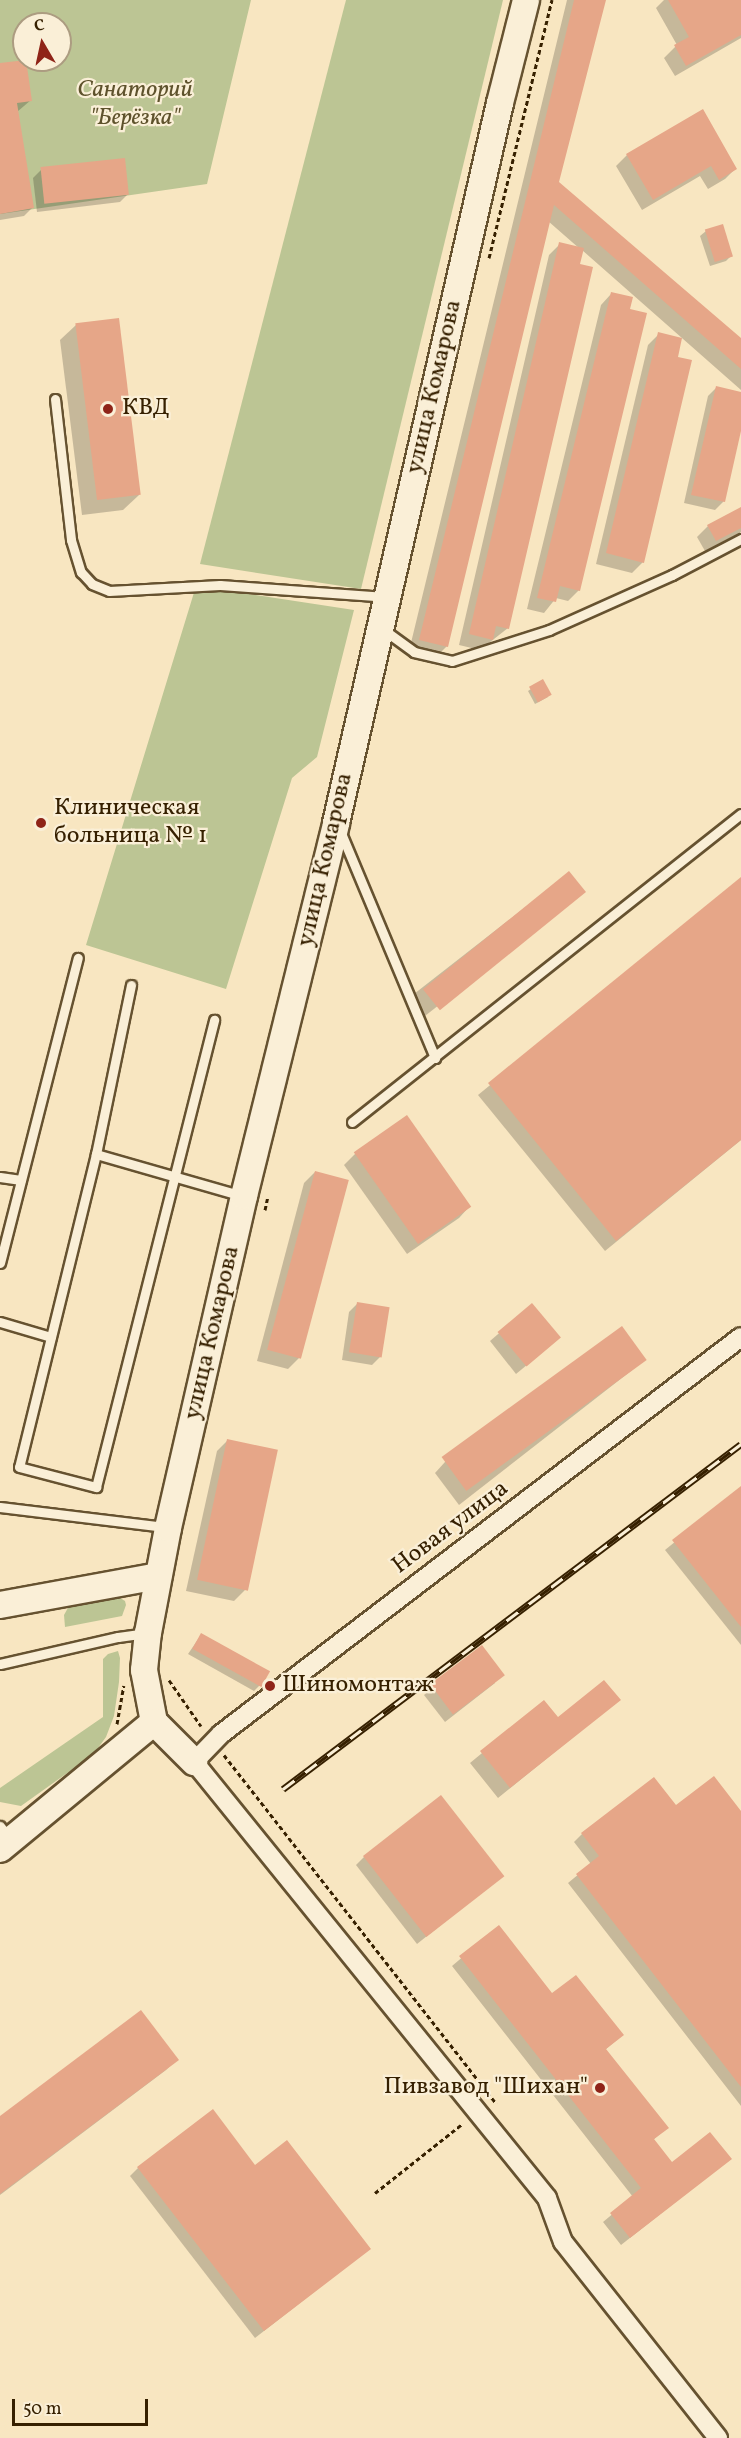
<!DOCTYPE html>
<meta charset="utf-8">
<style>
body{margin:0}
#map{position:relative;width:741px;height:2438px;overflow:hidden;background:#f8e6c1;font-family:Vollkorn,serif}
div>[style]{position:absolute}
.green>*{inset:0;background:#bcc594}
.shadow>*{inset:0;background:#0003;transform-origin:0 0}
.building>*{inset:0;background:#e6a688;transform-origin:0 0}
.path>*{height:3px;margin-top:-1.5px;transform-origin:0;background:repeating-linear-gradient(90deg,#362000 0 4.5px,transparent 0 7.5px)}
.roads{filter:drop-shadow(2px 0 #665230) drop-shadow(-2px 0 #665230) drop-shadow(0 2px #665230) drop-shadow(0 -2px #665230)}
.lane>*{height:9px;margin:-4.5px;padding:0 4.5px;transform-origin:4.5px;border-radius:4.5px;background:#faefd7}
.street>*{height:18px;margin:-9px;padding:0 9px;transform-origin:9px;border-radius:9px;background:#faefd7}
.secondary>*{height:26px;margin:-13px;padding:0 13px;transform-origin:13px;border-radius:13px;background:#faefd7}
.rail>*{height:7px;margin-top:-3.5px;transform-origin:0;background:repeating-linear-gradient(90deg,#faefd7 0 14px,#362000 0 28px);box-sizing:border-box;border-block:2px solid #362000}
.dots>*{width:16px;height:16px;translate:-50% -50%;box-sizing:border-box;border:3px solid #faefd7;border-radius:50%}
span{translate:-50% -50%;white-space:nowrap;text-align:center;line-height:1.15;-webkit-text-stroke:4.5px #faefd7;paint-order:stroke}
.park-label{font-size:24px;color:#5e522c;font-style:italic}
.street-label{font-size:24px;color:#362000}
.poi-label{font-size:24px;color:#362000}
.left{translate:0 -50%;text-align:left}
.right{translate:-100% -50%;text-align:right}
.north{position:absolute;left:12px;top:12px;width:60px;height:60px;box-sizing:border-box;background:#faefd7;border:2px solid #ac9c81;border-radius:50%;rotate:351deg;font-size:16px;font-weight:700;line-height:24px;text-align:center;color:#362000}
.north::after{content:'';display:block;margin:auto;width:21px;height:27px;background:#8f2418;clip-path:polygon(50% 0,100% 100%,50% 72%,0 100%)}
.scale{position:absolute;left:12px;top:2399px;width:136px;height:27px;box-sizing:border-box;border:3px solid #362000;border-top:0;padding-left:8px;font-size:18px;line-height:21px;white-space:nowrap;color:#362000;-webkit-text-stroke:4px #faefd7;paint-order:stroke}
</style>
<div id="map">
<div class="green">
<div style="clip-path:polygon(evenodd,0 0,251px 0,207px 184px,0 214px,0 0,24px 24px,60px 24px,60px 60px,24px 60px,24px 24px)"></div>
<div style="clip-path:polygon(346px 0,503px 0,361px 589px,200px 564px)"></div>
<div style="clip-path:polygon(196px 586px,354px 610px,317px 757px,292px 778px,226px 989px,86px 945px)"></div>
<div style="clip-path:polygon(117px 1596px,125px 1601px,126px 1605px,122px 1616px,65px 1627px,64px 1615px,69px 1606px)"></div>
<div style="clip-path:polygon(118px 1651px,120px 1658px,119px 1682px,114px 1716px,106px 1737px,98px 1748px,91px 1756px,21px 1806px,0 1802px,0 1788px,103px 1717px,103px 1659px,108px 1654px)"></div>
</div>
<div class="shadow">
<div style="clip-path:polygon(567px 0,604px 0,557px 183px,741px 340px,741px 390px,582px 250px,508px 628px,480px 650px,459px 645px,549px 255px,560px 244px,580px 249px,548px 221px,447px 646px,436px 657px,409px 651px)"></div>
<div style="clip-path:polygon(664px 0,741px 0,741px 38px,675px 76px,664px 58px,677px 45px,656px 8px)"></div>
<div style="clip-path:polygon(0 65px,31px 100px,17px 112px,32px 208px,24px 216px,0 220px)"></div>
<div style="clip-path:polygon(627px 155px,736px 168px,725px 179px,708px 189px,700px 176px,642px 210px,616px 166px)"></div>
<div style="clip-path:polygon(41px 170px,128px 194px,120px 202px,37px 212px,33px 178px)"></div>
<div style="clip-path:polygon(706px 231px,731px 256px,726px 261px,710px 266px,700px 236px)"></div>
<div style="clip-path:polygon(611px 294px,579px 590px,568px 601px,556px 598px,544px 613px,527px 609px,601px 305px)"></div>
<div style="clip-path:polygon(76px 325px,139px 495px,123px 510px,82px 515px,60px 340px)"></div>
<div style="clip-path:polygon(659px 334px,643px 562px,632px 573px,596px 564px,648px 345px)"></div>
<div style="clip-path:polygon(716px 388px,741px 394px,741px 424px,724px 501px,715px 510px,684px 503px,708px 396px)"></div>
<div style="clip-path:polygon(741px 509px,741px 532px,705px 551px,697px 537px,708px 526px)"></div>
<div style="clip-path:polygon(543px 681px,548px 697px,535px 704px,528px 691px)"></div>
<div style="left:569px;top:873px;width:24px;height:202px;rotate:52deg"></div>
<div style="clip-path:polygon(741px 879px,741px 1140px,605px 1251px,478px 1095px)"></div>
<div style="clip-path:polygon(407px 1118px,469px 1207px,459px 1218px,407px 1254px,344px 1165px,355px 1154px)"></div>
<div style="clip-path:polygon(315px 1172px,299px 1358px,288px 1369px,257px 1361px,304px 1183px)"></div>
<div style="clip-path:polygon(358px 1303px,381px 1356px,372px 1365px,342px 1360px,349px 1312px)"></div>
<div style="clip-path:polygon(532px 1305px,550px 1346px,516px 1374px,490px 1341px)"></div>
<div style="clip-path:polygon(645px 1360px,459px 1505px,435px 1473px,445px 1462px)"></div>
<div style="clip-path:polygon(228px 1440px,245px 1590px,234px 1601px,186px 1591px,217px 1451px)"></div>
<div style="clip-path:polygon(741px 1488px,741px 1645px,665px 1550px)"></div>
<div style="clip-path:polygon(201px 1635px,267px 1672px,259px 1686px,254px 1691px,188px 1654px)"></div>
<div style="clip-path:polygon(482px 1647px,495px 1683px,445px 1722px,424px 1695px)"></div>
<div style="clip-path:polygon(619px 1700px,498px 1798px,470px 1763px,544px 1702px,558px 1719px)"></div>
<div style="clip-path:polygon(675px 1807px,741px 1814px,741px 2106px,568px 1883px,591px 1864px,574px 1842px,582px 1834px)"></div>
<div style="clip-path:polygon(364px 1857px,502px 1876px,417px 1944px,356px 1865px)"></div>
<div style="clip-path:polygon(498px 1927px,552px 1995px,622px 2035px,605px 2050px,667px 2128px,653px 2140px,672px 2164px,730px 2159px,621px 2245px,603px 2222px,633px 2197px,452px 1966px)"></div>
<div style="clip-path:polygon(177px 2059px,166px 2070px,0 2195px,0 2118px)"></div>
<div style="clip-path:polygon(255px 2167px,369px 2249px,255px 2338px,130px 2176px,138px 2168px)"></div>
</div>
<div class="building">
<div style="clip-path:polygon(574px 0,606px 0,559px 182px,741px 338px,741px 369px,554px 205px,448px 647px,419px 640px)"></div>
<div style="clip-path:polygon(668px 0,741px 0,741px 35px,686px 66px,674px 45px,689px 37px)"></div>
<div style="clip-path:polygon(26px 60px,32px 101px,17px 103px,34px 208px,0 214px,0 63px)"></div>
<div style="clip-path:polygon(703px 109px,737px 169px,719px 180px,711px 166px,653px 200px,626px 154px)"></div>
<div style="left:125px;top:158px;width:37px;height:85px;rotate:84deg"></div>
<div style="left:723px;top:224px;width:34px;height:19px;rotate:73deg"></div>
<div style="clip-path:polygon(559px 242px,584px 248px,580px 264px,593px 267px,509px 629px,496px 626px,493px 640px,469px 634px)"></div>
<div style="clip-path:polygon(611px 292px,633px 297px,630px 309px,647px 313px,580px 591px,560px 586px,556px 602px,537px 598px)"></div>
<div style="left:119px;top:318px;width:178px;height:44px;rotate:83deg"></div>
<div style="clip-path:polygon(658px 332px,682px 338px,678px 357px,692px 360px,644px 563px,606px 553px)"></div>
<div style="clip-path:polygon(716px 386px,741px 392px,741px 431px,725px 502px,691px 495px)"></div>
<div style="clip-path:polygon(741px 507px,741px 528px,716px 541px,707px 525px)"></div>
<div style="left:543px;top:679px;width:18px;height:16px;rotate:61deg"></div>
<div style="left:569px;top:871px;width:27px;height:188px;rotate:51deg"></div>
<div style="clip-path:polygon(741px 877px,741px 1140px,616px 1241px,488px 1083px)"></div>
<div style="left:407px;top:1115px;width:112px;height:65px;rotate:55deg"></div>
<div style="left:315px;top:1171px;width:35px;height:185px;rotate:15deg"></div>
<div style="left:357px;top:1302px;width:33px;height:51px;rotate:9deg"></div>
<div style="left:532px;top:1303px;width:45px;height:45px;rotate:50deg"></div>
<div style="left:622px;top:1326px;width:42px;height:223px;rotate:54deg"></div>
<div style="left:227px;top:1439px;width:52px;height:144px;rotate:12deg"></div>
<div style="clip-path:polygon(741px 1486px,741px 1627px,672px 1540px)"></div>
<div style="left:201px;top:1633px;width:79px;height:18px;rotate:29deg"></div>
<div style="left:482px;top:1645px;width:38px;height:65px;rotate:53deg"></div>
<div style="left:269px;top:1678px;width:10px;height:14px;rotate:24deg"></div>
<div style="clip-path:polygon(604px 1680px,621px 1700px,510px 1788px,480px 1751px,544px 1700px,558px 1717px)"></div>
<div style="clip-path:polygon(714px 1776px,741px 1811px,741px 2087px,576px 1874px,599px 1856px,581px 1833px,654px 1777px,676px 1805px)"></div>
<div style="left:441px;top:1795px;width:103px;height:99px;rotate:52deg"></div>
<div style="clip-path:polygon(499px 1925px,552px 1993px,576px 1975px,624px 2035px,606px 2049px,669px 2128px,654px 2139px,672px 2162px,710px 2132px,732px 2159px,630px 2238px,610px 2213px,641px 2188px,459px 1956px)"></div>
<div style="clip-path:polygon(141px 2010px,179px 2060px,0 2194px,0 2116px)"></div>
<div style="clip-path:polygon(213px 2109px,255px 2165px,287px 2140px,371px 2249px,264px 2331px,137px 2167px)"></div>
</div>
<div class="path">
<div style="left:489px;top:258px;width:266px;rotate:-76.3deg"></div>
<div style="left:265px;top:1210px;width:14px;rotate:-78deg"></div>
<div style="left:169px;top:1680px;width:56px;rotate:55.2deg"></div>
<div style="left:117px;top:1724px;width:39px;rotate:-80deg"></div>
<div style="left:224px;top:1755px;width:442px;rotate:52deg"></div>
<div style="left:375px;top:2193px;width:111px;rotate:-38.4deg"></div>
</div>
<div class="roads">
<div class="lane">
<div style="left:55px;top:399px;width:142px;rotate:83.5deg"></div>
<div style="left:71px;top:540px;width:34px;rotate:73deg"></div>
<div style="left:81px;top:572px;width:16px;rotate:47deg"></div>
<div style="left:92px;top:584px;width:18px;rotate:22deg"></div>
<div style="left:109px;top:591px;width:111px;rotate:-3.1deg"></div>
<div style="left:220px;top:585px;width:166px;rotate:4.1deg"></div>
<div style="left:384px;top:630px;width:37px;rotate:36deg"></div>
<div style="left:414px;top:652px;width:39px;rotate:13deg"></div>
<div style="left:452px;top:661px;width:102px;rotate:-17.7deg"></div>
<div style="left:549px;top:630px;width:135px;rotate:-24.1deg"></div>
<div style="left:672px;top:575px;width:78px;rotate:-27.6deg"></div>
<div style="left:341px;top:833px;width:244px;rotate:67.3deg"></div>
<div style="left:131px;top:985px;width:173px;rotate:101.7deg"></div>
<div style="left:96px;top:1154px;width:152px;rotate:16deg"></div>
<div style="left:352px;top:1122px;width:496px;rotate:-38.4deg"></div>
<div style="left:96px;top:1154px;width:322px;rotate:103.8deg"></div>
<div style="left:19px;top:1467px;width:80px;rotate:14.6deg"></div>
<div style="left:96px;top:1487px;width:482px;rotate:-75.8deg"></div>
<div style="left:0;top:1177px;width:21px;rotate:8deg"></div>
<div style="left:0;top:1263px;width:315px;rotate:-75.7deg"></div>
<div style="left:0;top:1322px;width:53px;rotate:16.4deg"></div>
<div style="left:0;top:1507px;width:166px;rotate:6.9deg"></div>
<div style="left:0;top:1664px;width:121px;rotate:-12.9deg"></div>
<div style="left:118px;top:1637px;width:29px;rotate:-8deg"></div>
<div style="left:0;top:1826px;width:16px;rotate:52deg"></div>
</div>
<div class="street">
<div style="left:718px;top:2438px;width:250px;rotate:-128.3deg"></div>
<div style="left:563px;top:2242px;width:47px;rotate:-110deg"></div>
<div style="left:547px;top:2198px;width:561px;rotate:-128.99deg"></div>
<div style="left:194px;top:1762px;width:39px;rotate:-46deg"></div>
<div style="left:221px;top:1734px;width:654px;rotate:-37.36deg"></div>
</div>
<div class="secondary">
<div style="left:0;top:1605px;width:161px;rotate:-10.4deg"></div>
<div style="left:154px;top:1722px;width:53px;rotate:-100.9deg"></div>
<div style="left:144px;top:1670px;width:37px;rotate:-84deg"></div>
<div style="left:148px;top:1633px;width:107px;rotate:-79.2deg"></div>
<div style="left:168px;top:1528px;width:341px;rotate:-77.1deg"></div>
<div style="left:244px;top:1196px;width:384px;rotate:-76.1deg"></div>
<div style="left:336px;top:823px;width:738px;rotate:-77.17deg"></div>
<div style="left:500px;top:103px;width:106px;rotate:-75.8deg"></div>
<div style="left:154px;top:1722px;width:57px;rotate:45deg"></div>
<div style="left:0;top:1849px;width:200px;rotate:-39.5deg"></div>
</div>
</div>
<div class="rail">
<div style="left:283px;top:1789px;width:573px;rotate:-36.99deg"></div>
</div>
<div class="dots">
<div style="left:108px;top:409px;background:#8f2418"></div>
<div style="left:41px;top:823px;background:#8f2418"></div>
<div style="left:270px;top:1686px;background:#8f2418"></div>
<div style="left:600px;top:2088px;background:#8f2418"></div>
</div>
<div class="park-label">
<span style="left:135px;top:105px">Санаторий<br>"Берёзка"</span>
</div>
<div class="street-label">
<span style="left:435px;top:387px;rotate:-77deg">улица Комарова</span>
<span style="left:326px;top:860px;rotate:-77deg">улица Комарова</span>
<span style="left:213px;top:1333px;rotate:-77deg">улица Комарова</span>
<span style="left:451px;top:1528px;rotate:-37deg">Новая улица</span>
</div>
<div class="poi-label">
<span class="left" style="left:122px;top:409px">КВД</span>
<span class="left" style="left:54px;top:823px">Клиническая<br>больница № 1</span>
<span class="left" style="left:282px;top:1686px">Шиномонтаж</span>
<span class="right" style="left:588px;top:2088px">Пивзавод "Шихан"</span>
</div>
<div class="north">С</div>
<div class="scale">50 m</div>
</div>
